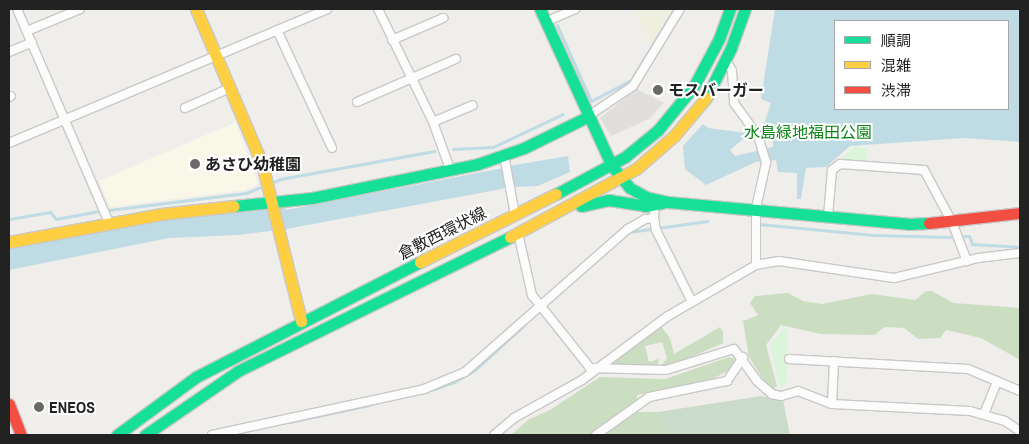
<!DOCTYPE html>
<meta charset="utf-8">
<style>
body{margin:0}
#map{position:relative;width:1029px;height:444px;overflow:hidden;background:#f0eeeb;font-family:"Archivo Narrow","Noto Sans JP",sans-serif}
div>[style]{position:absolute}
.education>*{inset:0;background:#f8f7e8}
.farmland>*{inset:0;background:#efefdf}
.forest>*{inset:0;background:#cbdec1}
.cemetery>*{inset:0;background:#cadbca}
.park>*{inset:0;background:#daf5da}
.parking>*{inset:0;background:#e0dfde}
.water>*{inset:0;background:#bfdbe3}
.stream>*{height:3px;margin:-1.5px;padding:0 1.5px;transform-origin:1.5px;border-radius:1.5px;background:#bfdbe3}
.roads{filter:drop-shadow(1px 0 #c9c8c7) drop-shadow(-1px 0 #c9c8c7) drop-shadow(0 1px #c9c8c7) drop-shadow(0 -1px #c9c8c7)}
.street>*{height:8px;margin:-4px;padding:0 4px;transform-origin:4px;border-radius:4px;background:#fdfcfc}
.fast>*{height:11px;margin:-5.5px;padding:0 5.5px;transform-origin:5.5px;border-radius:5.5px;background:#16e098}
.slow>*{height:11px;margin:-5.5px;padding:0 5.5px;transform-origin:5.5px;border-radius:5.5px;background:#ffcf43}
.jam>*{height:11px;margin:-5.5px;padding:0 5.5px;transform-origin:5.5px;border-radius:5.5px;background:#f24e42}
.dots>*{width:14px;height:14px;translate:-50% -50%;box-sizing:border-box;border:2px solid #fff;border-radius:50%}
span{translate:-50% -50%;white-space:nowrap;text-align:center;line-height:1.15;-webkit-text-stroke:4px #fff;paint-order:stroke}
.poi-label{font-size:16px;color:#222;font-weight:700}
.left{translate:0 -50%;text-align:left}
.park-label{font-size:16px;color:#0c8416}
.street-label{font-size:16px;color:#222}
.frame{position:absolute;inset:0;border:10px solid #222;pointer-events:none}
.legend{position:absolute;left:834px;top:20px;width:175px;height:90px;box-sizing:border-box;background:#fff;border:1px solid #a7a7a7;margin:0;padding:6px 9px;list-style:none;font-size:15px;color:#222}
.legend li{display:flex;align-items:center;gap:10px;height:25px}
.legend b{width:25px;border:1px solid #a7a7a7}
</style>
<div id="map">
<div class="education">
<div style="clip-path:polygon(236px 122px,258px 184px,246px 190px,110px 207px,99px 181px)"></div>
</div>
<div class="farmland">
<div style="clip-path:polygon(634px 9px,673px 9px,650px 46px)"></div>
</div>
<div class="forest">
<div style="clip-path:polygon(926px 291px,932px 291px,953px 303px,1020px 308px,1020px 360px,981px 338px,946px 330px,940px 338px,918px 339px,904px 328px,885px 327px,874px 335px,820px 334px,781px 325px,766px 345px,777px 386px,773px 389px,767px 386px,749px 357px,743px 321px,758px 315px,750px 303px,755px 296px,788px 293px,803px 301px,822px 304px,872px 294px,915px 300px)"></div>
<div style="clip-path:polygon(660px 325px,670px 338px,674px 354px,720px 327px,723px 332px,723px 343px,673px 365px,661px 366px,667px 358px,662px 342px,645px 346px,649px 362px,659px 359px,658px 367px,607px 364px)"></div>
<div style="clip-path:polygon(729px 357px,735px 359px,732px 369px,706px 382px,637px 395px,638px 412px,658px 412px,667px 435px,511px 435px,528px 420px,550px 410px,600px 377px,665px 379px)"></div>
</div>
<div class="cemetery">
<div style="clip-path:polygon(761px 396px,783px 400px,790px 435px,667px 435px,658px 412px)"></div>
</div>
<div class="park">
<div style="clip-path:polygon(854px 147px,868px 148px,866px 162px,839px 161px)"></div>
<div style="clip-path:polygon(784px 328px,788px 329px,787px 379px,785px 385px,780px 387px,770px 345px)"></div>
</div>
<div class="parking">
<div style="clip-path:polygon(637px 89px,664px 103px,649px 119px,611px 136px,600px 118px)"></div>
</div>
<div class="water">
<div style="clip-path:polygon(evenodd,775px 9px,1020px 9px,1020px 142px,964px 138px,850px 146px,826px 167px,806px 168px,801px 199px,797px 199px,797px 173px,778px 172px,776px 160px,756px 162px,706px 185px,685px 169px,683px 146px,703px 124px,708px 128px,746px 133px,747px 136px,730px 150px,735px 156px,773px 147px,772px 128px,765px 127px,764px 124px,771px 103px,761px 99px,775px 9px,835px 21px,1008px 21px,1008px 109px,835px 109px,835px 21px)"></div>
<div style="clip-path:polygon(568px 156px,570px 172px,538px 186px,513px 187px,509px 166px)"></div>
<div style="clip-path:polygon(503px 168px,507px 187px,502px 189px,286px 229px,238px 235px,169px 238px,9px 270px,9px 249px,137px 223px,285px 207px,286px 210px)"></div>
</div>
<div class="stream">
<div style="left:557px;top:25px;width:83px;rotate:65.9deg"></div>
<div style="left:591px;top:101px;width:45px;rotate:-27.7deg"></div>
<div style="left:631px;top:80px;width:83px;rotate:-58.8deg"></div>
<div style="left:453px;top:149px;width:40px;rotate:-2.9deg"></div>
<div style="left:493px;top:147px;width:77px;rotate:-25.2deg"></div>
<div style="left:109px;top:210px;width:138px;rotate:-7.1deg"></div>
<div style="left:246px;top:193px;width:37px;rotate:-22deg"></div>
<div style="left:280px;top:179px;width:157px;rotate:-10.3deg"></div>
<div style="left:9px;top:219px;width:42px;rotate:-9.7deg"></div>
<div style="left:50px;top:212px;width:9px;rotate:49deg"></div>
<div style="left:56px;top:219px;width:44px;rotate:-10.5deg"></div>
<div style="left:759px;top:224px;width:115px;rotate:5.5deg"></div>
<div style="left:873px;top:235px;width:78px;rotate:1.5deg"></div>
<div style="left:629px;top:232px;width:79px;rotate:-8deg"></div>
<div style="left:964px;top:236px;width:5px"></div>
<div style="left:969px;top:236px;width:9px;rotate:69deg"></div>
<div style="left:972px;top:244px;width:48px;rotate:3.6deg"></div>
<div style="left:431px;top:390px;width:24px;rotate:-19deg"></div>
<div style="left:454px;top:382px;width:24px;rotate:-30deg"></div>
<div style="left:475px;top:370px;width:65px;rotate:-42.5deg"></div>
<div style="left:290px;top:422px;width:81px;rotate:-12.1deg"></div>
</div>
<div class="roads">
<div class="street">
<div style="left:17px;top:9px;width:233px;rotate:66.7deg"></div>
<div style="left:378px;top:9px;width:126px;rotate:64deg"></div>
<div style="left:433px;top:122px;width:50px;rotate:70.1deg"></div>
<div style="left:545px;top:22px;width:33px;rotate:-23deg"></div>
<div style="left:277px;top:30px;width:130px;rotate:65deg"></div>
<div style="left:27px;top:31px;width:57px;rotate:-22.5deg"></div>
<div style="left:392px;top:40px;width:56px;rotate:-23.3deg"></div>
<div style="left:9px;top:52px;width:25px;rotate:-23deg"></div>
<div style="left:726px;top:59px;width:13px;rotate:63deg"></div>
<div style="left:732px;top:71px;width:32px;rotate:86deg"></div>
<div style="left:734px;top:103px;width:41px;rotate:54deg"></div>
<div style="left:758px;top:136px;width:28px;rotate:73deg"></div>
<div style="left:766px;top:163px;width:46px;rotate:102.5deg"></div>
<div style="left:756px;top:208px;width:57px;rotate:90deg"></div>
<div style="left:9px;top:97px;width:2px;rotate:-27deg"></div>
<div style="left:357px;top:102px;width:108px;rotate:-23.5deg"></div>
<div style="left:185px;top:108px;width:49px;rotate:-24deg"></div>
<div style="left:587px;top:117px;width:55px;rotate:-34deg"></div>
<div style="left:633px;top:86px;width:90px;rotate:-58.6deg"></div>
<div style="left:433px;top:122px;width:43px;rotate:-23deg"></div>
<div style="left:9px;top:143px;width:345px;rotate:-22.8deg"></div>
<div style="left:504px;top:155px;width:61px;rotate:79.6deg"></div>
<div style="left:828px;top:216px;width:46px;rotate:-85deg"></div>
<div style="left:832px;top:170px;width:10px;rotate:-37deg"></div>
<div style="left:840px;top:164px;width:84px;rotate:4.1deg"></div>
<div style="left:924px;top:170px;width:59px;rotate:61.7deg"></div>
<div style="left:952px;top:222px;width:42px;rotate:69deg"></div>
<div style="left:654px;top:218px;width:12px;rotate:81deg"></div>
<div style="left:656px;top:230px;width:80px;rotate:63.4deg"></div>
<div style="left:518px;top:233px;width:64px;rotate:77.3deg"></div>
<div style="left:532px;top:295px;width:93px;rotate:51.5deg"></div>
<div style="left:590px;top:368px;width:76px;rotate:1.5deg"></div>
<div style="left:666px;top:370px;width:71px;rotate:-17.2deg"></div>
<div style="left:734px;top:349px;width:39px;rotate:54deg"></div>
<div style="left:757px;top:381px;width:20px;rotate:41deg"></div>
<div style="left:772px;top:394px;width:9px;rotate:13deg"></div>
<div style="left:781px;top:396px;width:18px;rotate:-16deg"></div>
<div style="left:798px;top:391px;width:36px;rotate:21deg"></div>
<div style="left:832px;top:404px;width:138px;rotate:2.9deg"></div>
<div style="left:970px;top:411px;width:36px;rotate:16deg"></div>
<div style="left:1005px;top:421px;width:18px;rotate:34deg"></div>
<div style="left:789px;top:359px;width:179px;rotate:3.2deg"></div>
<div style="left:968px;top:369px;width:56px;rotate:22.9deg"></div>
<div style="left:832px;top:404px;width:43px;rotate:-87.3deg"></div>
<div style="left:984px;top:414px;width:35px;rotate:-68deg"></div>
<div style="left:212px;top:435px;width:217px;rotate:-12.2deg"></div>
<div style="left:424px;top:389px;width:44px;rotate:-22.5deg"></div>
<div style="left:465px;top:372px;width:217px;rotate:-41.3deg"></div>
<div style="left:628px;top:229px;width:20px;rotate:-30deg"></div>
<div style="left:645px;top:219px;width:9px;rotate:-6deg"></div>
<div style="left:654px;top:218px;width:14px;rotate:-86deg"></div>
<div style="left:494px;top:435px;width:26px;rotate:-40deg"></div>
<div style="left:514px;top:418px;width:78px;rotate:-29.2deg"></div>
<div style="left:582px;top:380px;width:107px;rotate:-36.7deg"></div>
<div style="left:668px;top:316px;width:102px;rotate:-30.1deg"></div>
<div style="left:756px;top:265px;width:23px;rotate:-10deg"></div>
<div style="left:779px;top:261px;width:116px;rotate:8.4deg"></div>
<div style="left:894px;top:278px;width:86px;rotate:-13.4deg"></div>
<div style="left:978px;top:258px;width:42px;rotate:-6.8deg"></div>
<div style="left:596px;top:435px;width:65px;rotate:-35.6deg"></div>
<div style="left:649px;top:397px;width:80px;rotate:-11.6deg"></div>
<div style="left:727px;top:381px;width:29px;rotate:-56deg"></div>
</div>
<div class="fast">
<div style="left:540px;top:9px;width:173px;rotate:65.4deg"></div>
<div style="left:612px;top:166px;width:28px;rotate:51deg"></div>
<div style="left:630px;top:188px;width:18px;rotate:29deg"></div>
<div style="left:646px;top:197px;width:23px;rotate:13deg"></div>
<div style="left:668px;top:202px;width:241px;rotate:5.2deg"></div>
<div style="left:908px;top:224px;width:21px;rotate:-3deg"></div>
<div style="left:706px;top:98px;width:56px;rotate:-63.4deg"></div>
<div style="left:731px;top:48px;width:41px;rotate:-70.3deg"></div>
<div style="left:556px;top:194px;width:78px;rotate:-28.2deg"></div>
<div style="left:625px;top:157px;width:43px;rotate:-39.3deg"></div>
<div style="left:658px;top:130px;width:57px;rotate:-50.7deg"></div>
<div style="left:694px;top:86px;width:53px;rotate:-62deg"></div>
<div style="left:719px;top:39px;width:32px;rotate:-70deg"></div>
<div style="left:234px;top:206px;width:78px;rotate:-5.9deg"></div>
<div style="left:312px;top:198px;width:169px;rotate:-11.6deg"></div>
<div style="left:478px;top:164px;width:49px;rotate:-19.2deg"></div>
<div style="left:524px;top:148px;width:70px;rotate:-26.2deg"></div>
<div style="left:581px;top:206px;width:29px;rotate:-12deg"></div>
<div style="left:609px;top:200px;width:36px;rotate:9deg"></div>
<div style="left:645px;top:206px;width:17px;rotate:-10deg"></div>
<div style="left:117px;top:435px;width:98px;rotate:-36.3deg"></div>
<div style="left:196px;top:377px;width:252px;rotate:-27.2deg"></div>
<div style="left:145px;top:435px;width:113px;rotate:-34.5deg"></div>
<div style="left:238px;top:371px;width:303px;rotate:-26.2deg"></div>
</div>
<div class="slow">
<div style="left:196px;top:9px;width:168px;rotate:66.9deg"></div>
<div style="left:262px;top:164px;width:162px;rotate:76deg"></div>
<div style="left:510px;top:237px;width:143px;rotate:-28.4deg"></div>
<div style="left:636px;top:169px;width:50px;rotate:-41deg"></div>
<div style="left:674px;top:136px;width:50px;rotate:-49.9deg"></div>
<div style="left:9px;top:242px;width:155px;rotate:-10.4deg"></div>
<div style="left:161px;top:214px;width:73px;rotate:-6.3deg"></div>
<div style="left:420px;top:262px;width:152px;rotate:-26.6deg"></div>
</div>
<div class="jam">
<div style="left:929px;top:223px;width:92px;rotate:-6.3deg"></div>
<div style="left:9px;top:404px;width:33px;rotate:69deg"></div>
</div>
</div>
<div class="dots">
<div style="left:658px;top:90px;background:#6a6968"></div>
<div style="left:195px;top:164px;background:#6a6968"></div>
<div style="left:39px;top:407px;background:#6a6968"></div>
</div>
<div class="poi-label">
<span class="left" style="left:668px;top:90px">モスバーガー</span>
<span class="left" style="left:205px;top:164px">あさひ幼稚園</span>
<span class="left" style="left:49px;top:407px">ENEOS</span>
</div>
<div class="park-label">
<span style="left:808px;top:132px">水島緑地福田公園</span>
</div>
<div class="street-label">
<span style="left:442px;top:233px;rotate:-27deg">倉敷西環状線</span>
</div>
<div class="frame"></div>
<ul class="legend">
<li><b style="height:6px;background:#16e098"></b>順調</li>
<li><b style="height:6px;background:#ffcf43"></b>混雑</li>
<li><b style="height:6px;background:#f24e42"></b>渋滞</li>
</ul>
</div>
